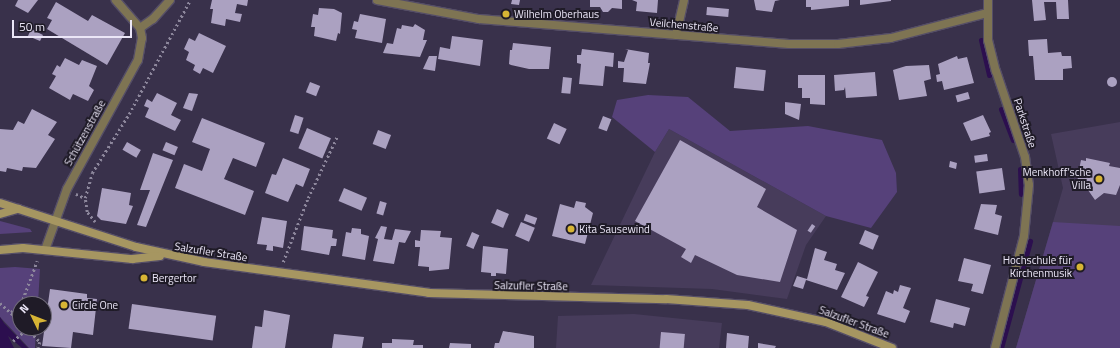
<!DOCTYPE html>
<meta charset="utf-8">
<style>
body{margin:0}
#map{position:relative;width:1120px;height:348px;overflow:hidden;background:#39314b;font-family:"Titillium Web",sans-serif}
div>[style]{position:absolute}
.built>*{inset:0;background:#473c5b}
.green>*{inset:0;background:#56417a}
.water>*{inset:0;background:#2c0f4f}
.stream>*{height:5px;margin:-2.5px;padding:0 2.5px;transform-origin:2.5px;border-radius:2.5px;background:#2c0f4f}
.building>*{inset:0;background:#aba1c1;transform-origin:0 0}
.round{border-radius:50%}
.path>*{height:2.5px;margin-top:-1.25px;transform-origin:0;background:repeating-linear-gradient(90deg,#8d879c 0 2px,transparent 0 5px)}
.roads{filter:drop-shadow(1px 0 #554e67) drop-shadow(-1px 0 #554e67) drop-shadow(0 1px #554e67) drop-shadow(0 -1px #554e67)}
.minor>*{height:8px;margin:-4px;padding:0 4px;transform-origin:4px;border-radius:4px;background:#7e7453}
.secondary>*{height:8px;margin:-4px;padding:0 4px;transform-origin:4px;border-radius:4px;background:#a69661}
.dots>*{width:11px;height:11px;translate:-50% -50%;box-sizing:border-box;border:2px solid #1f1b27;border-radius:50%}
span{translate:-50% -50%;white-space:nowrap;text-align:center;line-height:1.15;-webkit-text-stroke:4px #1f1b27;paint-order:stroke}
.poi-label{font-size:11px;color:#ebe6f7}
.left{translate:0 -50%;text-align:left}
.right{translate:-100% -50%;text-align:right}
.street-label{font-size:11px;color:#ebe6f7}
.north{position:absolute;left:12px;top:296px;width:40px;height:40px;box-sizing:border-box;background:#1f1b27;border:1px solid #716c7a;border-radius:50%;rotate:313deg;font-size:11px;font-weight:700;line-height:16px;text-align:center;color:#ebe6f7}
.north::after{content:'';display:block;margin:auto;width:14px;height:18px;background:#d7b434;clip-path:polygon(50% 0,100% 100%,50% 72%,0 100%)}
.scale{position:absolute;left:12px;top:20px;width:120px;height:18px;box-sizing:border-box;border:2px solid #ebe6f7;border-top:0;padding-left:5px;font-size:12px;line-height:14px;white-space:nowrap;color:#ebe6f7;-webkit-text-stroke:3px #1f1b27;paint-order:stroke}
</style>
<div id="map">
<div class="built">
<div style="clip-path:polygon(1120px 122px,1120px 348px,1016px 348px,1063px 188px,1051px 134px)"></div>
<div style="clip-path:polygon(669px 129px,826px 216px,806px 245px,787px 299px,712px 289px,591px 285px,655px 152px)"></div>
<div style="clip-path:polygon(634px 314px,722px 323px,719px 348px,556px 348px,558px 316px)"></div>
</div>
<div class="green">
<div style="clip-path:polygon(648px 95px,688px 97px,730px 131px,808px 126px,882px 140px,896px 173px,897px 192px,871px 228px,826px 216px,669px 129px,655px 152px,612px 117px,617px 100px)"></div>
<div style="clip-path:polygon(0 221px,30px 229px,32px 232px,0 234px)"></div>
<div style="clip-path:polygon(1053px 222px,1120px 226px,1120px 348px,1016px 348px)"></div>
<div style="clip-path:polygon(15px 267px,40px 269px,38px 304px,20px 304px,20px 328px,36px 328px,35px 348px,29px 348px,0 317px,0 268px)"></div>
</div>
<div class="water">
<div style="clip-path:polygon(0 317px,4px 323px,28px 348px,22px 348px,8px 336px,14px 348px,0 348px)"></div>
</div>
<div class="stream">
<div style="left:981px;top:40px;width:36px;rotate:77deg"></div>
<div style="left:1001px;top:109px;width:33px;rotate:69deg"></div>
<div style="left:1020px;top:169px;width:25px;rotate:88deg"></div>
<div style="left:1001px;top:348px;width:111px;rotate:-74.8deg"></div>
</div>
<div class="building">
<div style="clip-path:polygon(18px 0,38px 0,28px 13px,15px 6px)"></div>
<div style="clip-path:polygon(212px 0,248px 0,247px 6px,237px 4px,235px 13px,242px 14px,240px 22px,226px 19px,225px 26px,211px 23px,213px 9px,210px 9px)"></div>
<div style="clip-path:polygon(512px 0,520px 0,519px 5px,511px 4px)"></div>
<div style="clip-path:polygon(590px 0,622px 0,622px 9px,612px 8px,608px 12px,603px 12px,600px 7px,590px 7px)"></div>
<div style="clip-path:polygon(632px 0,658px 0,657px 13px,636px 11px,637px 2px)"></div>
<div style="clip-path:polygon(754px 0,780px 0,775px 1px,772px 12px,756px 10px)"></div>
<div style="clip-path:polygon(806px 0,849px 0,849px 6px,811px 10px,811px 7px,806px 7px)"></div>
<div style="clip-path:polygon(860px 0,891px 0,891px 1px,860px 5px)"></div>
<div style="clip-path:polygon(1032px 0,1068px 0,1069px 19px,1057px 19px,1056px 2px,1044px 2px,1046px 20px,1034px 21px)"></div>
<div style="clip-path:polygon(56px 2px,88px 21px,92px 15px,125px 33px,107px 65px,47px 29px,52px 20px,47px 18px)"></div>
<div style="left:707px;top:7px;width:22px;height:8px;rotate:5deg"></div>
<div style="clip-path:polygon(319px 8px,334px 9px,342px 13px,340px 34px,338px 33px,336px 41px,314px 36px,315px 27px,311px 27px,313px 14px,318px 15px)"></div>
<div style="clip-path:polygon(360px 14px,386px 19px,382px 43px,355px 38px,357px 30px,352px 29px,354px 21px,358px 22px)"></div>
<div style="clip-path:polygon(415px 24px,425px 30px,423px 40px,427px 40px,420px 57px,383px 53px,387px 43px,393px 44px,397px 28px,401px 29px,402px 25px,413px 27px)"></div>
<div style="clip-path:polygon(31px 29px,43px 35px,40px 41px,28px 36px)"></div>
<div style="clip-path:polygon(199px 33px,226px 46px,213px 73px,203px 68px,200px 74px,193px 70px,195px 65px,186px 60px,189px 52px,184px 49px,189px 38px,195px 41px)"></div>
<div style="clip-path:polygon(452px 36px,483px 40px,480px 66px,438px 59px,440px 47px,450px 49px)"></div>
<div style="clip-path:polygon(1047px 39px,1048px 53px,1061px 52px,1062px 56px,1071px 56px,1072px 68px,1063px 69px,1063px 80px,1035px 80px,1033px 56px,1029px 56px,1028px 40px)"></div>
<div style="clip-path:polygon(513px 43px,551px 47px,549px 69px,529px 69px,511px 65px,509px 64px,510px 50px,512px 50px)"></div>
<div style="clip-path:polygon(582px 49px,614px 53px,613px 67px,605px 66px,603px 86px,579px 84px,581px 64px,577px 63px,577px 55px,581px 55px)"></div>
<div style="clip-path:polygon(625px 49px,649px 53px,648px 63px,650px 63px,646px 84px,623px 82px,624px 68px,618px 68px,618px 61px,624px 62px,628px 50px)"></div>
<div style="clip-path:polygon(429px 56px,437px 56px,435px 71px,423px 69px)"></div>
<div style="clip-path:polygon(957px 56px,958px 59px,967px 57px,974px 83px,944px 90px,942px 81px,937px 82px,936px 75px,940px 74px,938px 64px)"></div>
<div style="clip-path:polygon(65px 58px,79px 65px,82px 60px,97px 66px,89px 86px,94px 90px,88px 101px,73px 94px,70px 100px,49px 88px,56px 76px,52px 74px,57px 65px,60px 67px)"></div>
<div style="clip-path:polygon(929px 65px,931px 79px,924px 81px,927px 96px,899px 100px,893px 70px,906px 66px)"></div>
<div style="left:736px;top:67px;width:30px;height:21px;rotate:6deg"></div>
<div style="clip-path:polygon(875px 72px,877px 96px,846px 98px,845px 87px,844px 90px,835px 91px,834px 75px)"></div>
<div style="clip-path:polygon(798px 75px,825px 75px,825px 105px,810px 104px,810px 98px,802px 98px,802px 88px,798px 88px)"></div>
<div style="left:563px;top:77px;width:9px;height:16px;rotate:6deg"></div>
<div class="round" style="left:1107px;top:77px;width:10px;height:10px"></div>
<div style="left:310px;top:82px;width:11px;height:11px;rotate:22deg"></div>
<div style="left:968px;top:92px;width:7px;height:13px;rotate:74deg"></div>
<div style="clip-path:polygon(157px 93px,177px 103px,171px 115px,181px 120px,175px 131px,145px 117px,149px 108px,144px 106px,147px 99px,152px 102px)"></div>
<div style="clip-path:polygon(189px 93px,198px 94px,192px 111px,183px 108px)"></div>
<div style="clip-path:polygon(785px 102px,801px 104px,799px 120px,785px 114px)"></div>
<div style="clip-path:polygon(32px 109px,57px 122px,48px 135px,55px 139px,36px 168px,23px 167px,22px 171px,7px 168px,6px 172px,0 171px,0 129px,13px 130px,18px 121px,24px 124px)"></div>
<div style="left:295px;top:115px;width:9px;height:17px;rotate:18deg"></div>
<div style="clip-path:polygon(983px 115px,991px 132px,989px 133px,990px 136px,971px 141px,963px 123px)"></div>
<div style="left:603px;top:116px;width:9px;height:13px;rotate:21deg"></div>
<div style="clip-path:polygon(202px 118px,265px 143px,256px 167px,233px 158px,224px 179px,254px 191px,245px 215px,175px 188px,184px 164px,202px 171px,210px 149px,192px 142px)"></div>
<div style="left:554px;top:123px;width:14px;height:17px;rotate:25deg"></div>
<div style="left:307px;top:128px;width:26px;height:22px;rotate:23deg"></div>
<div style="left:378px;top:130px;width:14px;height:15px;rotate:21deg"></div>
<div style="clip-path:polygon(680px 140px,766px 189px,757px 207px,797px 230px,780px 282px,737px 275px,695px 255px,691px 263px,681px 257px,686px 249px,635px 221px)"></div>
<div style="left:127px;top:142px;width:16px;height:9px;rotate:30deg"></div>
<div style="left:166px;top:142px;width:13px;height:9px;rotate:23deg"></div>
<div style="clip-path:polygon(153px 153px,173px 160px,146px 227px,137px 225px,150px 190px,140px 190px)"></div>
<div style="left:987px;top:154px;width:7px;height:13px;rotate:82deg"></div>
<div style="clip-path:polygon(283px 158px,310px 169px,303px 187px,296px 184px,288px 202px,265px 193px,272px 174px,276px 175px)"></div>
<div style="clip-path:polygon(1086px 158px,1110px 163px,1109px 166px,1120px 168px,1120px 185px,1116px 195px,1104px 193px,1095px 200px,1088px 190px,1076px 187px,1078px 177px,1072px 176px,1074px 169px,1079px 170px,1081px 160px,1086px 161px)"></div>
<div style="clip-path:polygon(950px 161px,957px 163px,956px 169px,949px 167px)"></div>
<div style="left:1002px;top:168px;width:22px;height:26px;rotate:82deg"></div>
<div style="clip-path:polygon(102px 188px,131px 193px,129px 205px,133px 206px,126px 224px,101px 220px,97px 216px)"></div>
<div style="left:344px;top:188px;width:25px;height:14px;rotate:23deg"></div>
<div style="left:380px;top:201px;width:7px;height:13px;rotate:16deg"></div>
<div style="clip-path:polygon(576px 201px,586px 203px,585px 207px,593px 213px,585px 244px,552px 236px,560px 204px,574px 208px)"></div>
<div style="clip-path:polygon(981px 204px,997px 205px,995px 214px,1002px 216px,998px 235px,974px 229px)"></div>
<div style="left:497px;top:209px;width:13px;height:15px;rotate:23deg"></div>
<div style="left:526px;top:214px;width:12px;height:7px;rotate:20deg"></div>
<div style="clip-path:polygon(262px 217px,287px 221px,283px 248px,273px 246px,273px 251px,266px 250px,267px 245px,257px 244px)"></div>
<div style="left:521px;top:222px;width:15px;height:15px;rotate:23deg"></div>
<div style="left:812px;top:224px;width:4px;height:8px;rotate:34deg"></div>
<div style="clip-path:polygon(304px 226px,333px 230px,332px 238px,337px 239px,336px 246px,331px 246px,329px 255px,301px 250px)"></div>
<div style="clip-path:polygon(381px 226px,387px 227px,384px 239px,392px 240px,395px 229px,411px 231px,405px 243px,399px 242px,394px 264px,373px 261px,378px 239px,375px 238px)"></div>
<div style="clip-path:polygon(352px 228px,361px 229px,361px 234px,369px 236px,365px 260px,342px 256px,346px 232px,351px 233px)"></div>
<div style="clip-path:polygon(421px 230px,441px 231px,440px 237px,452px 238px,449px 269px,429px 271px,429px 267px,418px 266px,420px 247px,415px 247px,415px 240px,420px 241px)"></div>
<div style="left:865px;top:230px;width:15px;height:15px;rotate:23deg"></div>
<div style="left:472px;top:232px;width:8px;height:15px;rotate:23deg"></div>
<div style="clip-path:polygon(483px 246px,508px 249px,506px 274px,496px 273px,496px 276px,491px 276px,491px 273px,481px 272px)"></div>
<div style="clip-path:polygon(815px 248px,827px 252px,824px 260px,837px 264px,835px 270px,845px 273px,837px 290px,806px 280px,803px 289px,793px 286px,797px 276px,807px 279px)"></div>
<div style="clip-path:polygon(964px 258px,991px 265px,983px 294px,971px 291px,973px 284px,958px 281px)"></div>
<div style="clip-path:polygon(858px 262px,878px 272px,866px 296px,869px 297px,864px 307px,841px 297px)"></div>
<div style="clip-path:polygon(900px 285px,911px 288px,903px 308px,910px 311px,905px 323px,877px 314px,886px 291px,893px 294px,894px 290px,898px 292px)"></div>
<div style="clip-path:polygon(50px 289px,87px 294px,87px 298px,97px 299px,93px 335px,73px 332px,71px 348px,42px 346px)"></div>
<div style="clip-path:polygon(936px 299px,970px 308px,965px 326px,954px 323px,953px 328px,930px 322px)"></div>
<div style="left:132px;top:304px;width:85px;height:25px;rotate:8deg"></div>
<div style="clip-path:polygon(264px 310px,290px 315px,285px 348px,252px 348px,255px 326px,262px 327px)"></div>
<div style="clip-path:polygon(503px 331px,534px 336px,534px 348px,494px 348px,495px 343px,499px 343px)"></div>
<div style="left:661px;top:332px;width:24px;height:16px;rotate:5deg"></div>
<div style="clip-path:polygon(727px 333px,749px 336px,748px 348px,726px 348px)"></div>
<div style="clip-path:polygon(334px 334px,364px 337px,362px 348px,332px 348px)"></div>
<div style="clip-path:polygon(392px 339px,414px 340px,413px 345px,423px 345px,423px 348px,382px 348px,382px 343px,392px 343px)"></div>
<div style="clip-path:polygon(450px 343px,471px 344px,471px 348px,449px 348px)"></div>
<div style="clip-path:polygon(758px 343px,776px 346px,775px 348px,758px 348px)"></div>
</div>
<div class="path">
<div style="left:76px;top:194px;width:10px;rotate:24deg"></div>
<div style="left:95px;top:222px;width:13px;rotate:-129deg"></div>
<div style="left:87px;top:212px;width:14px;rotate:-98deg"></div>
<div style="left:85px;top:198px;width:26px;rotate:-74deg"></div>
<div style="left:92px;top:173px;width:70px;rotate:-57.9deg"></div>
<div style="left:129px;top:114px;width:129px;rotate:-61.8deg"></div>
<div style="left:283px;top:262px;width:69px;rotate:-68.7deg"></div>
<div style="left:308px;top:198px;width:68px;rotate:-64.6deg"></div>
<div style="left:0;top:303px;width:27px;rotate:42deg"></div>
<div style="left:21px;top:304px;width:46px;rotate:-69.6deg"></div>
<div style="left:11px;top:312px;width:11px;rotate:-38deg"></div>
<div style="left:27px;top:328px;width:19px;rotate:47deg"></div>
<div style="left:40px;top:342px;width:6px;rotate:108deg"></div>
<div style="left:13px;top:341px;width:20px;rotate:-41deg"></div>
</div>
<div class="roads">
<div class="minor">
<div style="left:377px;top:0;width:104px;rotate:10.6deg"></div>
<div style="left:479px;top:19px;width:311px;rotate:4.6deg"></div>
<div style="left:789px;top:44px;width:49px"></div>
<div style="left:838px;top:44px;width:53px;rotate:-6.5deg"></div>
<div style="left:891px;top:38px;width:99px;rotate:-14.6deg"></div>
<div style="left:988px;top:0;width:40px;rotate:90deg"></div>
<div style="left:988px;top:40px;width:32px;rotate:76deg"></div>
<div style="left:996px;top:71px;width:91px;rotate:71.4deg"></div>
<div style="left:1025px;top:157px;width:28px;rotate:82deg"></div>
<div style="left:1029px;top:185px;width:51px;rotate:95.6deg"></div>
<div style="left:1024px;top:236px;width:116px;rotate:104.5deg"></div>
<div style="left:140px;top:28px;width:16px;rotate:-35deg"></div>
<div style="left:153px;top:19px;width:25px;rotate:-48deg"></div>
<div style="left:676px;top:35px;width:36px;rotate:-77deg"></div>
<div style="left:45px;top:250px;width:65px;rotate:-70.2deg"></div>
<div style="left:67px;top:189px;width:147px;rotate:-61.2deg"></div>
<div style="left:138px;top:60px;width:22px;rotate:-80deg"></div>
<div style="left:142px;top:38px;width:10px;rotate:-101deg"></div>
<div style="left:140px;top:28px;width:37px;rotate:-131deg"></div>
</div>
<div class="secondary">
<div style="left:0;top:203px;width:143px;rotate:17.9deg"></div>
<div style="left:136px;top:247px;width:70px;rotate:12.4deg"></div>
<div style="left:204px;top:262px;width:227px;rotate:7.8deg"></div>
<div style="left:429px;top:293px;width:237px;rotate:1.5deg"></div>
<div style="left:666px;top:299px;width:82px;rotate:4.2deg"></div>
<div style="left:748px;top:305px;width:80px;rotate:12.3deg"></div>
<div style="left:826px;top:322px;width:71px;rotate:21.5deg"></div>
<div style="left:0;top:214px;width:19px;rotate:-16deg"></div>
<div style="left:0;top:250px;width:23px;rotate:-5deg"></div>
<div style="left:23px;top:248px;width:110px;rotate:5.8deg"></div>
<div style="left:132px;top:259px;width:28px;rotate:-6deg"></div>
</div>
</div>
<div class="dots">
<div style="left:506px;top:14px;background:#d7b434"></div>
<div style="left:1099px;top:179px;background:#d7b434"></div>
<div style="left:571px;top:229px;background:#d7b434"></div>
<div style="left:1080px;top:267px;background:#d7b434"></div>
<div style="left:144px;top:278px;background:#d7b434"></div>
<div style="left:64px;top:305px;background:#d7b434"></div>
</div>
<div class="poi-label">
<span class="left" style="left:514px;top:14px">Wilhelm Oberhaus</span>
<span class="right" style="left:1091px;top:179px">Menkhoff'sche<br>Villa</span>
<span class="left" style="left:579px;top:229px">Kita Sausewind</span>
<span class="right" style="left:1072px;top:267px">Hochschule für<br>Kirchenmusik</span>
<span class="left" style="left:152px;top:278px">Bergertor</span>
<span class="left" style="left:72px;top:305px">Circle One</span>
</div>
<div class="street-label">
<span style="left:684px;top:25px;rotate:5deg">Veilchenstraße</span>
<span style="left:1025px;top:123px;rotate:72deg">Parkstraße</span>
<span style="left:85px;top:133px;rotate:-61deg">Schützenstraße</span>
<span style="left:211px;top:252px;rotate:9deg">Salzufler Straße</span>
<span style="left:531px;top:286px;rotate:1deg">Salzufler Straße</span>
<span style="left:854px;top:322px;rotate:20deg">Salzufler Straße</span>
</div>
<div class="north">N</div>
<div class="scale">50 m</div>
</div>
